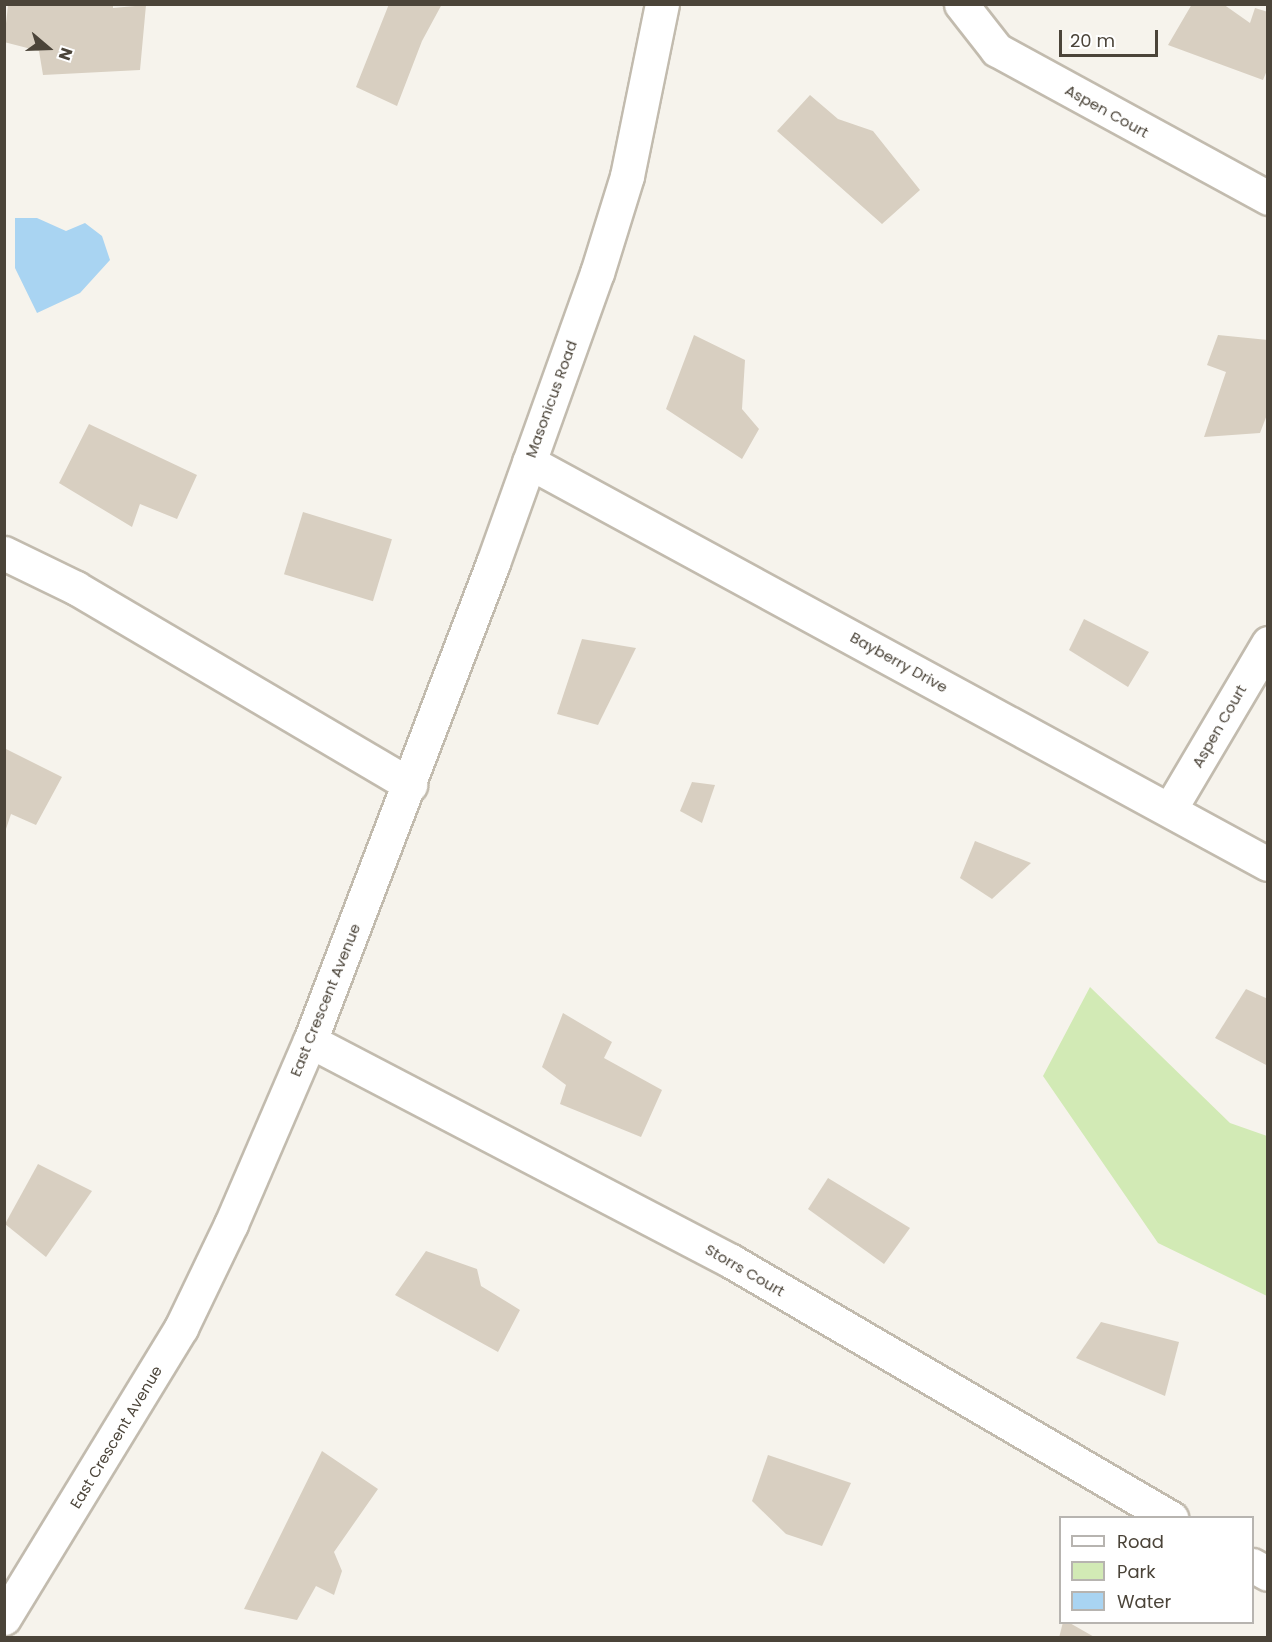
<!DOCTYPE html>
<style>
body{margin:0}
#map{position:relative;width:1272px;height:1642px;overflow:hidden;background:#f6f3ec;font-family:Poppins,sans-serif}
div>[style]{position:absolute}
.green>*{inset:0;background:#d2eab5}
.water>*{inset:0;background:#a9d4f2}
.building>*{inset:0;background:#d8cfc1;transform-origin:0 0}
.roads{filter:drop-shadow(2px 0 #c2bbae) drop-shadow(-2px 0 #c2bbae) drop-shadow(0 2px #c2bbae) drop-shadow(0 -2px #c2bbae)}
.minor>*{height:33px;margin:-16.5px;padding:0 16.5px;transform-origin:16.5px;border-radius:16.5px;background:#fff}
span{translate:-50% -50%;white-space:nowrap;text-align:center;line-height:1.15;-webkit-text-stroke:5px #fff;paint-order:stroke}
.street-label{font-size:15px;color:#4b4439}
.frame{position:absolute;inset:0;border:6px solid #4b4439;pointer-events:none}
.legend{position:absolute;left:1059px;top:1516px;width:195px;height:108px;box-sizing:border-box;background:#fff;border:2px solid #b7b4b0;margin:0;padding:8px 10px;list-style:none;font-size:18px;color:#4b4439}
.legend li{display:flex;align-items:center;gap:12px;height:30px}
.legend b{width:30px;border:2px solid #b7b4b0}
.north{position:absolute;left:18px;top:18px;width:60px;height:60px;-webkit-text-stroke:4px #fff;paint-order:stroke;rotate:109deg;font-size:16px;font-weight:700;line-height:24px;text-align:center;color:#4b4439}
.north::after{content:'';display:block;margin:auto;width:21px;height:27px;background:#4b4439;clip-path:polygon(50% 0,100% 100%,50% 72%,0 100%)}
.scale{position:absolute;left:1059px;top:30px;width:99px;height:27px;box-sizing:border-box;border:3px solid #4b4439;border-top:0;padding-left:8px;font-size:18px;line-height:21px;white-space:nowrap;color:#4b4439;-webkit-text-stroke:4px #fff;paint-order:stroke}
</style>
<div id="map">
<div class="green">
<div style="clip-path:polygon(1090px 987px,1230px 1123px,1267px 1136px,1267px 1296px,1158px 1243px,1043px 1076px)"></div>
</div>
<div class="water">
<div style="clip-path:polygon(15px 218px,37px 218px,66px 231px,85px 223px,102px 236px,110px 260px,80px 293px,37px 313px,15px 268px)"></div>
</div>
<div class="building">
<div style="clip-path:polygon(113px 4px,113px 8px,146px 5px,140px 70px,43px 75px,39px 51px,4px 42px,8px 5px)"></div>
<div style="clip-path:polygon(389px 4px,442px 4px,422px 41px,397px 106px,356px 87px)"></div>
<div style="clip-path:polygon(1192px 4px,1223px 4px,1250px 23px,1255px 8px,1268px 12px,1268px 68px,1263px 80px,1168px 45px)"></div>
<div style="clip-path:polygon(810px 95px,838px 119px,873px 131px,920px 190px,882px 224px,777px 131px)"></div>
<div style="clip-path:polygon(694px 335px,745px 360px,742px 409px,759px 429px,742px 459px,666px 409px)"></div>
<div style="clip-path:polygon(1218px 335px,1268px 340px,1268px 412px,1260px 433px,1204px 437px,1226px 372px,1207px 365px)"></div>
<div style="clip-path:polygon(89px 424px,197px 475px,177px 519px,140px 504px,132px 527px,59px 483px)"></div>
<div style="left:303px;top:512px;width:93px;height:65px;rotate:17deg"></div>
<div style="clip-path:polygon(1084px 619px,1149px 652px,1128px 687px,1069px 650px)"></div>
<div style="clip-path:polygon(582px 639px,636px 648px,598px 725px,557px 714px)"></div>
<div style="clip-path:polygon(4px 748px,62px 777px,36px 825px,11px 814px,5px 832px)"></div>
<div style="clip-path:polygon(692px 782px,715px 785px,702px 823px,680px 811px)"></div>
<div style="clip-path:polygon(975px 841px,1031px 863px,992px 899px,960px 878px)"></div>
<div style="clip-path:polygon(1246px 989px,1268px 999px,1268px 1066px,1215px 1038px)"></div>
<div style="clip-path:polygon(563px 1013px,612px 1042px,604px 1058px,662px 1090px,641px 1137px,560px 1104px,566px 1085px,542px 1067px)"></div>
<div style="clip-path:polygon(38px 1164px,92px 1191px,46px 1257px,5px 1224px)"></div>
<div style="clip-path:polygon(828px 1178px,910px 1228px,884px 1264px,808px 1209px)"></div>
<div style="clip-path:polygon(426px 1251px,477px 1269px,481px 1286px,520px 1310px,498px 1352px,395px 1295px)"></div>
<div style="clip-path:polygon(1101px 1322px,1179px 1342px,1165px 1396px,1076px 1358px)"></div>
<div style="clip-path:polygon(322px 1451px,378px 1489px,334px 1552px,342px 1571px,334px 1595px,316px 1586px,297px 1620px,244px 1609px)"></div>
<div style="clip-path:polygon(768px 1455px,851px 1483px,822px 1546px,786px 1534px,752px 1501px)"></div>
<div style="clip-path:polygon(1063px 1622px,1068px 1622px,1096px 1638px,1059px 1638px)"></div>
</div>
<div class="roads">
<div class="minor">
<div style="left:961px;top:4px;width:58px;rotate:52deg"></div>
<div style="left:997px;top:50px;width:309px;rotate:28.6deg"></div>
<div style="left:529px;top:462px;width:841px;rotate:28.55deg"></div>
<div style="left:4px;top:553px;width:80px;rotate:25.9deg"></div>
<div style="left:76px;top:588px;width:388px;rotate:30.5deg"></div>
<div style="left:1170px;top:809px;width:193px;rotate:-59.4deg"></div>
<div style="left:310px;top:1041px;width:475px;rotate:27.6deg"></div>
<div style="left:731px;top:1261px;width:510px;rotate:30.29deg"></div>
<div style="left:1252px;top:1565px;width:18px;rotate:29deg"></div>
<div style="left:4px;top:1618px;width:340px;rotate:-58.6deg"></div>
<div style="left:181px;top:1328px;width:115px;rotate:-64.3deg"></div>
<div style="left:231px;top:1224px;width:199px;rotate:-66.7deg"></div>
<div style="left:310px;top:1041px;width:512px;rotate:-69.05deg"></div>
<div style="left:493px;top:563px;width:308px;rotate:-70.3deg"></div>
<div style="left:597px;top:273px;width:102px;rotate:-72.8deg"></div>
<div style="left:627px;top:176px;width:176px;rotate:-78.5deg"></div>
</div>
</div>
<div class="street-label">
<span style="left:1107px;top:111px;rotate:29deg">Aspen Court</span>
<span style="left:551px;top:399px;rotate:-70deg">Masonicus Road</span>
<span style="left:899px;top:662px;rotate:29deg">Bayberry Drive</span>
<span style="left:1219px;top:726px;rotate:-60deg">Aspen Court</span>
<span style="left:325px;top:1000px;rotate:-68deg">East Crescent Avenue</span>
<span style="left:745px;top:1270px;rotate:30deg">Storrs Court</span>
<span style="left:116px;top:1437px;rotate:-59deg">East Crescent Avenue</span>
</div>
<div class="frame"></div>
<ul class="legend">
<li><b style="height:8px;background:#fff"></b>Road</li>
<li><b style="height:16px;background:#d2eab5"></b>Park</li>
<li><b style="height:16px;background:#a9d4f2"></b>Water</li>
</ul>
<div class="north">N</div>
<div class="scale">20 m</div>
</div>
